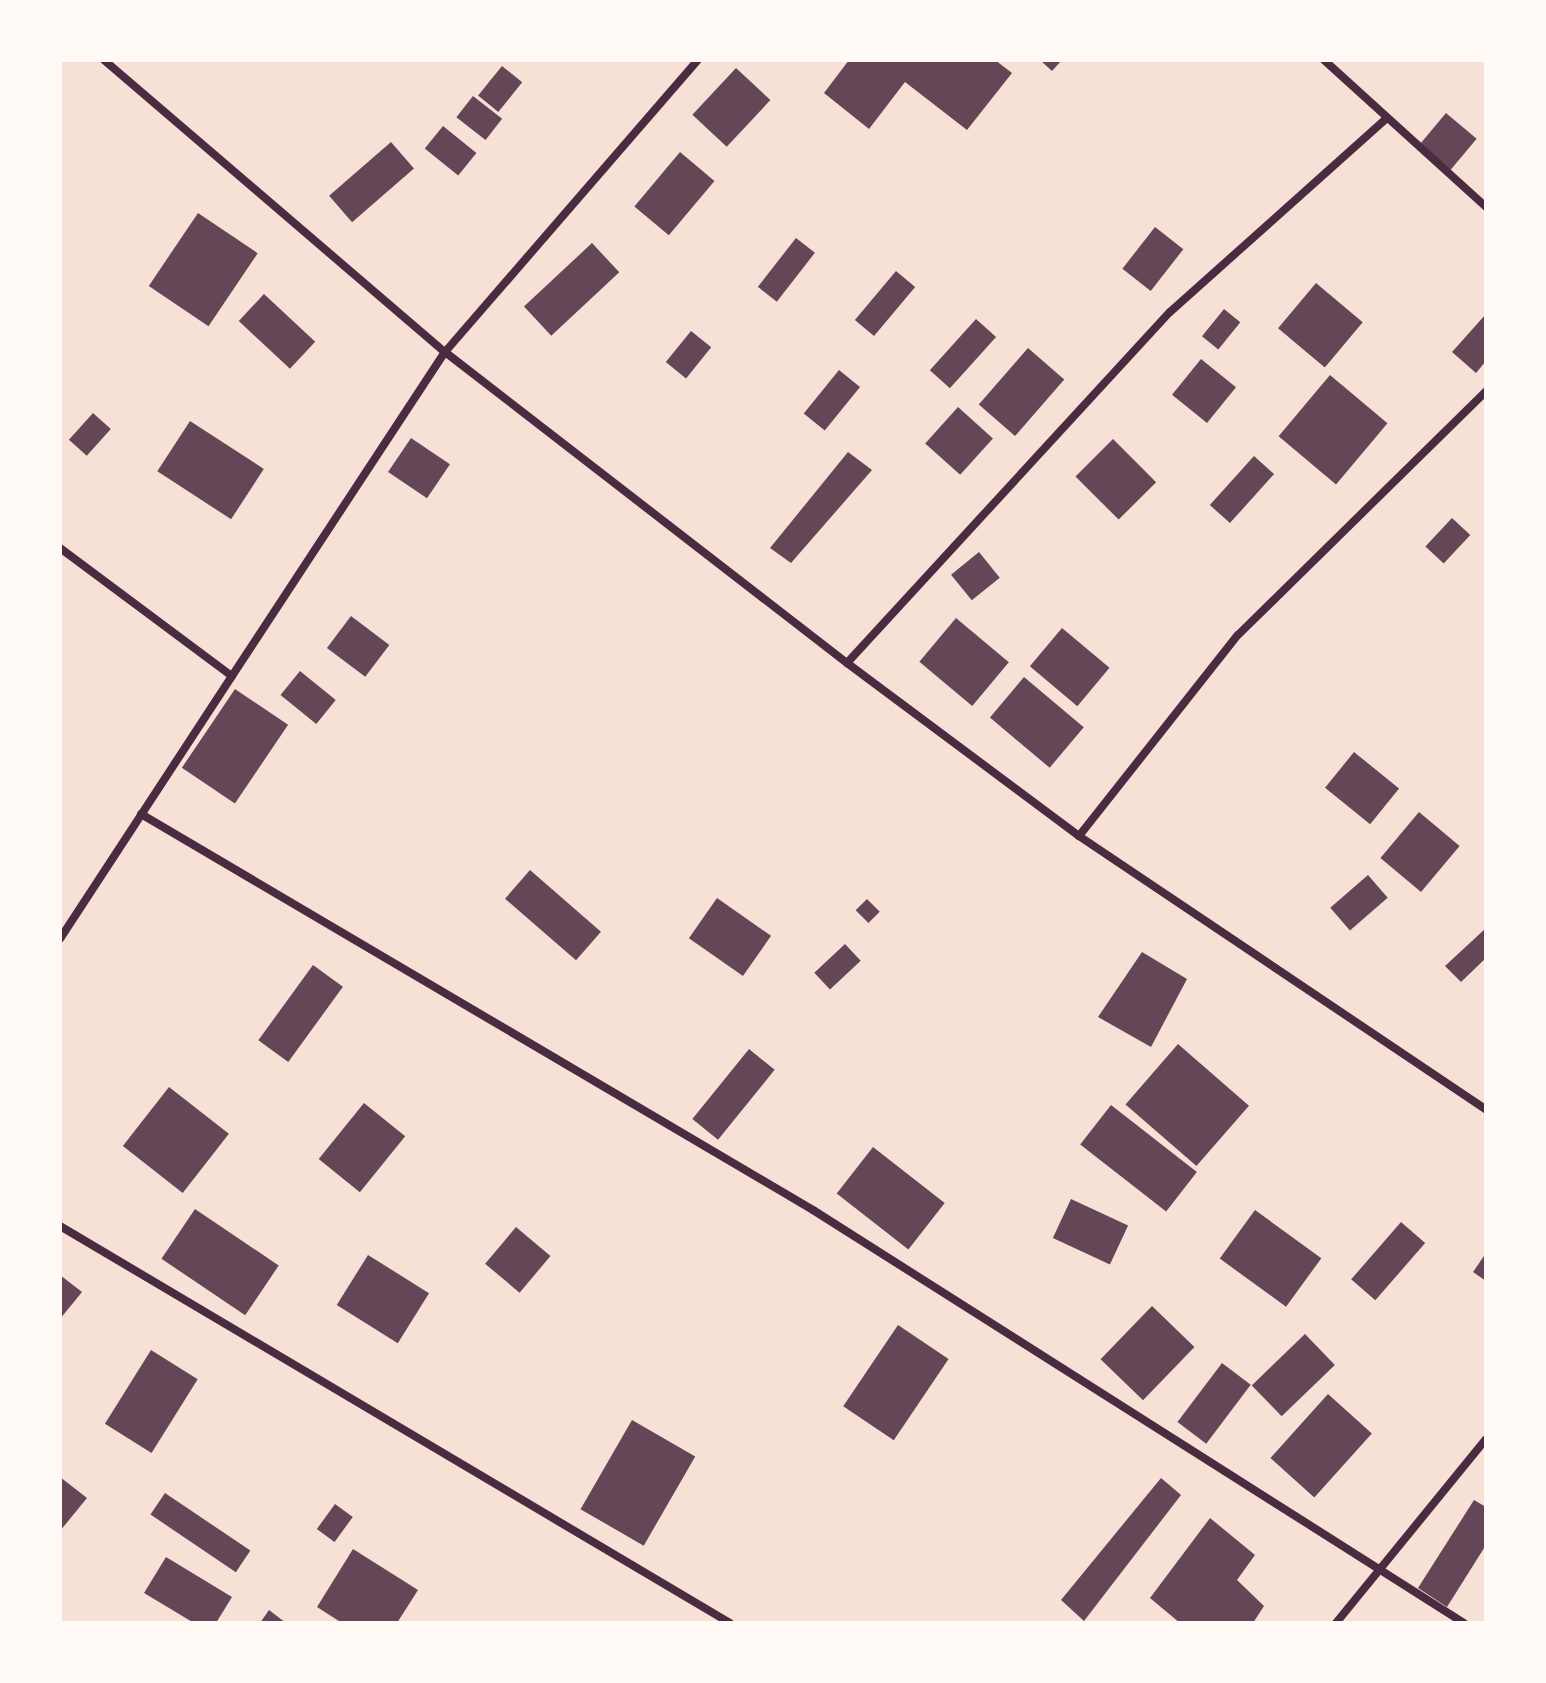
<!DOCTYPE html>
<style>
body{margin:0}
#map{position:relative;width:1546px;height:1683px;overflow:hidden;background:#f7e1d7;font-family:Montserrat,sans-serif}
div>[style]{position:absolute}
.building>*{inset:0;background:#644757;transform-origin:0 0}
.minor>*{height:8px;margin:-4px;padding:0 4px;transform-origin:4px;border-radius:4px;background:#4a2c40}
span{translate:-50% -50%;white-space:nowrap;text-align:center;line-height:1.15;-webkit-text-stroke:6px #fffaf5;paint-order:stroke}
.frame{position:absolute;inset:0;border:62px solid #fffaf5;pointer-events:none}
</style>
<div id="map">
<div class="building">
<div style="clip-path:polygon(849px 60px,995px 60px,1012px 73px,967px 130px,905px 82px,869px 129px,824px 93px)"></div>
<div style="clip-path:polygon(1040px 60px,1062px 60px,1052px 71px)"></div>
<div style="left:502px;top:66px;width:26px;height:38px;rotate:39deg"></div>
<div style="left:736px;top:68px;width:47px;height:64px;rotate:43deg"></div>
<div style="left:473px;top:96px;width:37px;height:27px;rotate:38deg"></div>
<div style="left:1446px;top:113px;width:40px;height:42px;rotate:40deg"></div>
<div style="left:443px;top:126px;width:43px;height:29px;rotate:39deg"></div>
<div style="left:391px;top:142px;width:35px;height:82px;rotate:49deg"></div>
<div style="left:680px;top:152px;width:45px;height:71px;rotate:40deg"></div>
<div style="left:198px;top:213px;width:72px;height:88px;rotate:34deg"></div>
<div style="left:1155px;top:227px;width:36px;height:53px;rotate:38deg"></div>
<div style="left:796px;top:238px;width:24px;height:62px;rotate:38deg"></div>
<div style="left:592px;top:243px;width:40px;height:93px;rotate:47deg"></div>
<div style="left:896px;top:271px;width:25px;height:64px;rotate:40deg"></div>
<div style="left:1316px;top:283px;width:61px;height:59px;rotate:40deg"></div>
<div style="left:264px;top:294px;width:70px;height:37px;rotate:43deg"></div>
<div style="left:1224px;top:309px;width:21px;height:35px;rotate:39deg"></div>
<div style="clip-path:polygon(1486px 314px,1486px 361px,1476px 373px,1452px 352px)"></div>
<div style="left:976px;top:319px;width:27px;height:69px;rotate:42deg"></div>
<div style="left:691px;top:331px;width:26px;height:40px;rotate:39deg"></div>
<div style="left:1028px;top:348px;width:48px;height:75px;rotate:41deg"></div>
<div style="left:1201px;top:359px;width:45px;height:46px;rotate:39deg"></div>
<div style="left:839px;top:370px;width:27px;height:56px;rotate:39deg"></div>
<div style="left:1330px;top:375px;width:75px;height:80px;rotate:40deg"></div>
<div style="left:958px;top:407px;width:47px;height:49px;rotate:42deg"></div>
<div style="left:93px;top:413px;width:24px;height:36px;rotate:42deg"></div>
<div style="left:190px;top:421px;width:88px;height:60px;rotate:33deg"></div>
<div style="left:411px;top:438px;width:47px;height:41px;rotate:34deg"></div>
<div style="left:1113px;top:439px;width:61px;height:53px;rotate:45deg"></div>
<div style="clip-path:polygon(848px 452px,872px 470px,791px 563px,770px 548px)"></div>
<div style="left:1254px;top:456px;width:27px;height:66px;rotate:42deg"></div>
<div style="left:1452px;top:518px;width:25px;height:39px;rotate:43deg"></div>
<div style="left:979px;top:552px;width:33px;height:36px;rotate:51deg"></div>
<div style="left:351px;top:616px;width:48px;height:40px;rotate:37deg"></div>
<div style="left:956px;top:618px;width:69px;height:57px;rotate:40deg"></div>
<div style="left:1062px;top:628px;width:62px;height:50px;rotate:40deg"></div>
<div style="left:300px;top:671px;width:46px;height:31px;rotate:39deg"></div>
<div style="left:1024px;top:677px;width:78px;height:53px;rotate:40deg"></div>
<div style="left:235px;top:689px;width:64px;height:95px;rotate:34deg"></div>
<div style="left:1354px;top:752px;width:58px;height:46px;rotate:39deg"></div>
<div style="left:1419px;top:812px;width:53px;height:60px;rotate:40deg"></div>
<div style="left:530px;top:870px;width:94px;height:38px;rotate:41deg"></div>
<div style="left:1368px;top:875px;width:30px;height:50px;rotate:49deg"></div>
<div style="left:717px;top:898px;width:66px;height:49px;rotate:35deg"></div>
<div style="left:867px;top:899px;width:18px;height:16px;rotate:45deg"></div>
<div style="clip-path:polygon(1486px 928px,1486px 958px,1461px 982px,1445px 966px)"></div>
<div style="left:845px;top:944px;width:23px;height:42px;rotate:47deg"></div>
<div style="clip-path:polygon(1142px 952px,1187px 979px,1151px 1047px,1098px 1017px)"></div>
<div style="left:313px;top:965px;width:37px;height:93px;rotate:36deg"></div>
<div style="left:1178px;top:1044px;width:94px;height:80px;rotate:41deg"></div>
<div style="left:749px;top:1049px;width:33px;height:90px;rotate:39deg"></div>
<div style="left:169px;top:1087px;width:76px;height:75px;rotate:38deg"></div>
<div style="left:364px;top:1103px;width:53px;height:72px;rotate:39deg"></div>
<div style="left:1111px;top:1105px;width:109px;height:50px;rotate:38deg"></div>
<div style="left:873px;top:1147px;width:91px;height:59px;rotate:38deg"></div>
<div style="left:1071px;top:1199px;width:63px;height:43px;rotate:25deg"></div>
<div style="left:195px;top:1209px;width:101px;height:60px;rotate:34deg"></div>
<div style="left:1255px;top:1210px;width:82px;height:60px;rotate:36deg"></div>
<div style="left:1401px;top:1222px;width:32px;height:76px;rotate:41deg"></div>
<div style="left:516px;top:1227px;width:45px;height:48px;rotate:40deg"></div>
<div style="clip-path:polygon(1486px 1253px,1486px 1281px,1473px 1272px)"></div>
<div style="left:368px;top:1255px;width:72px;height:59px;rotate:32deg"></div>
<div style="clip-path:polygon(60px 1275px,82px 1292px,60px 1319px)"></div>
<div style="left:1152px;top:1306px;width:59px;height:74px;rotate:44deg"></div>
<div style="left:898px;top:1325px;width:61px;height:98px;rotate:34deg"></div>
<div style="left:1305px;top:1334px;width:43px;height:74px;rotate:46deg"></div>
<div style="left:151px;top:1350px;width:55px;height:87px;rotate:32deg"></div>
<div style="left:1222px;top:1363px;width:36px;height:74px;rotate:37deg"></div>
<div style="left:1328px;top:1394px;width:59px;height:86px;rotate:42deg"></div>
<div style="left:632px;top:1420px;width:73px;height:103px;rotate:30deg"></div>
<div style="clip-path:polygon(60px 1477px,87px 1498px,60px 1531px)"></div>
<div style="clip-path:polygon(1161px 1478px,1181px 1495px,1084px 1621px,1061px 1600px)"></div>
<div style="left:165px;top:1493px;width:103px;height:26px;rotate:34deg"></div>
<div style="clip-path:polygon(1474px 1500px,1486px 1507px,1486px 1545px,1447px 1607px,1418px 1588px)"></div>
<div style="left:335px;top:1504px;width:22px;height:31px;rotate:36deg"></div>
<div style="clip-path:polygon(1210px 1518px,1255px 1555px,1237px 1580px,1264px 1606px,1253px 1623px,1180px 1623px,1150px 1598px)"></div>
<div style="clip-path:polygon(353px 1549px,418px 1590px,397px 1623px,342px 1623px,317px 1607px)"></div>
<div style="clip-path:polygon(166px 1557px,232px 1597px,216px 1623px,194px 1623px,144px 1593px)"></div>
<div style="clip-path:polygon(269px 1610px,286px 1623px,260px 1623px)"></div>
</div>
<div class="minor">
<div style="left:104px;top:60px;width:449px;rotate:40.6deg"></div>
<div style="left:445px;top:352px;width:508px;rotate:37.73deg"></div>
<div style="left:847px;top:663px;width:289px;rotate:36.7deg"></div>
<div style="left:1079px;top:836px;width:491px;rotate:33.9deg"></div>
<div style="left:1324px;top:60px;width:219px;rotate:42.2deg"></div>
<div style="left:60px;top:548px;width:214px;rotate:36.7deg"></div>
<div style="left:232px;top:676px;width:314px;rotate:123.2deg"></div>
<div style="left:847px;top:663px;width:477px;rotate:-47.4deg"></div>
<div style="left:1170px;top:312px;width:291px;rotate:-41.8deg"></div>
<div style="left:232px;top:676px;width:388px;rotate:-56.7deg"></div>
<div style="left:445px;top:352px;width:386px;rotate:-49.1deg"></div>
<div style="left:141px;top:814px;width:780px;rotate:30.51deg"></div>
<div style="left:813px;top:1210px;width:771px;rotate:32.39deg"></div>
<div style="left:1079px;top:836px;width:256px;rotate:-51.7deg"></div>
<div style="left:1238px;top:635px;width:348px;rotate:-44.5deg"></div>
<div style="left:60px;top:1226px;width:779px;rotate:30.65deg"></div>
<div style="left:1336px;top:1623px;width:237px;rotate:-50.8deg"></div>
</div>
<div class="frame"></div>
</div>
